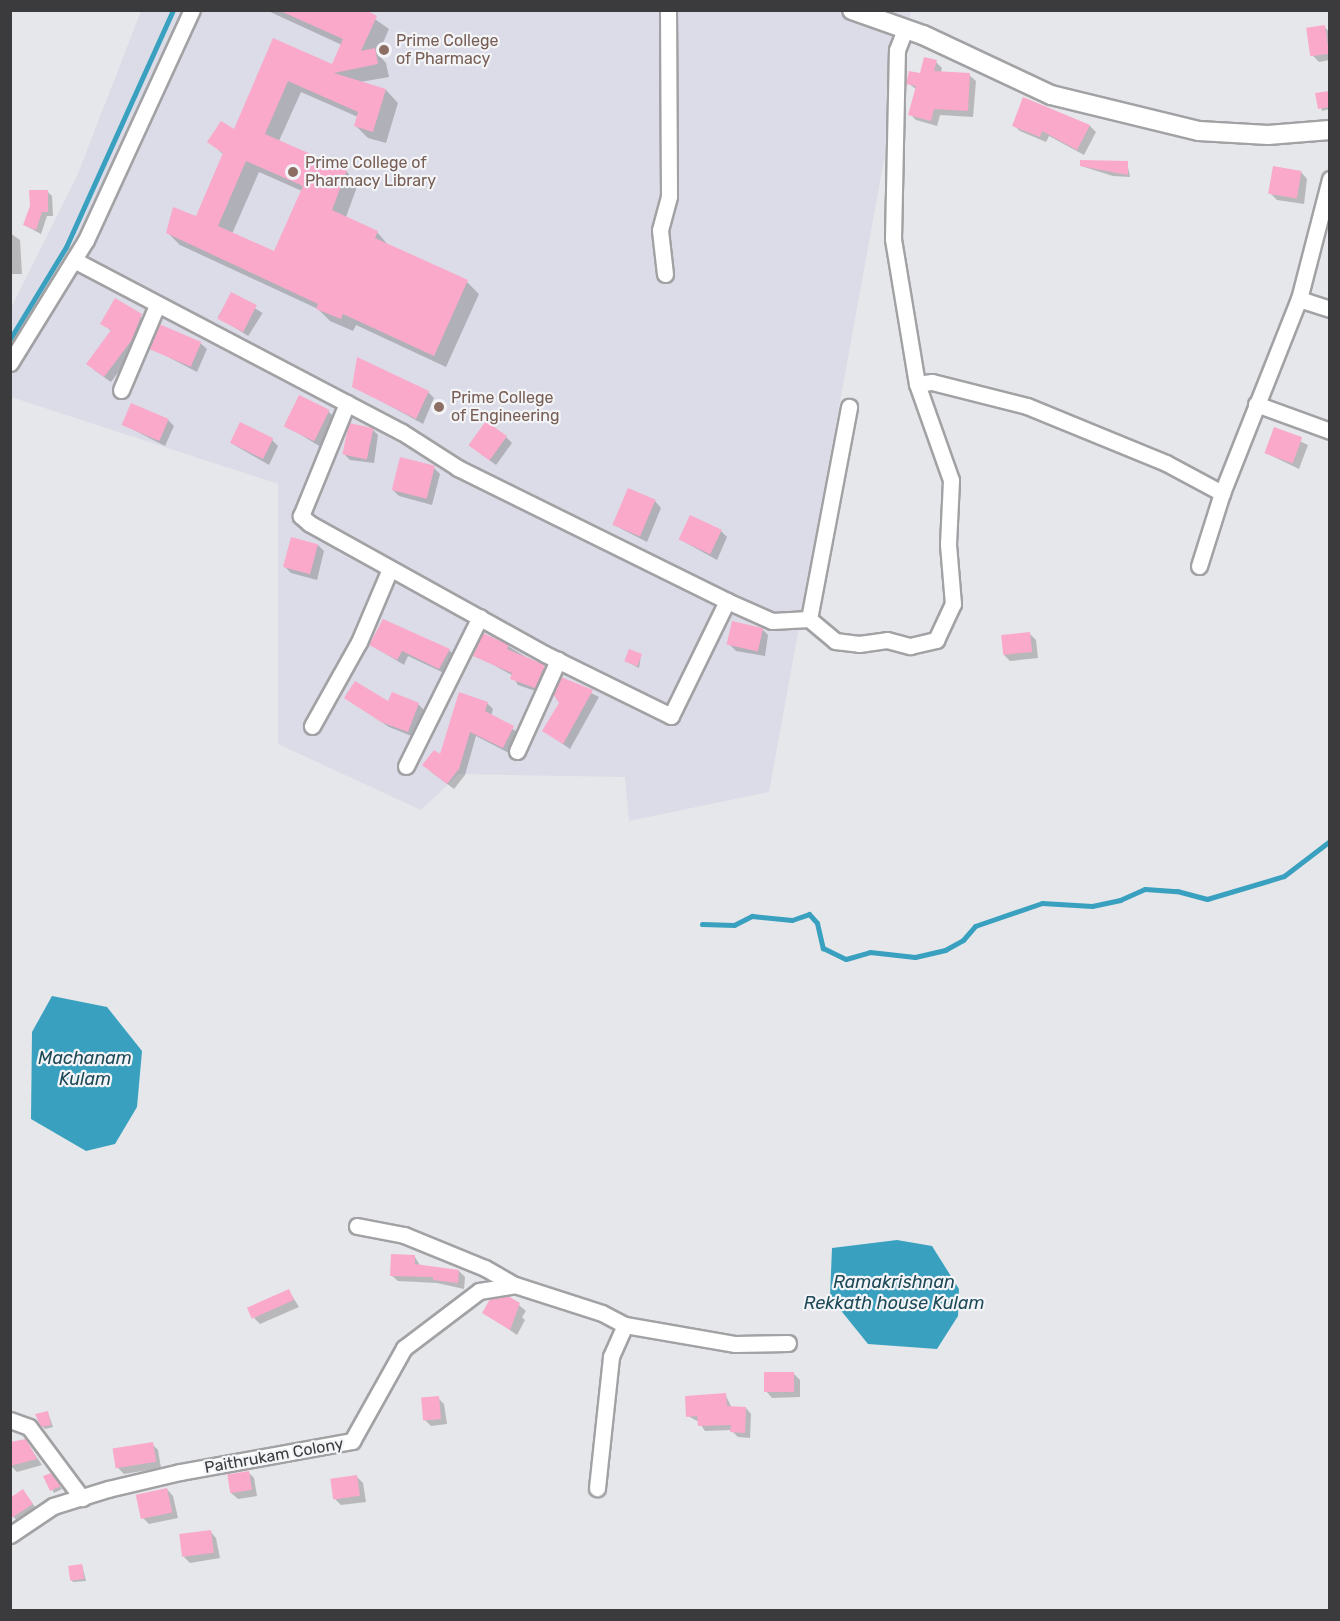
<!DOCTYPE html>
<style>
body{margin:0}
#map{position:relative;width:1340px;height:1621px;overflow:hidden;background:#e6e7ea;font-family:Rubik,sans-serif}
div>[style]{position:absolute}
.built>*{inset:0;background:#dbdce7}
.water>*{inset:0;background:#39a1bf}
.shadow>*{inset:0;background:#0003;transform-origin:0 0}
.stream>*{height:5px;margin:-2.5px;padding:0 2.5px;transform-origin:2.5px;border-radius:2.5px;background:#39a1bf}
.building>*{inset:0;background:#faa9ca;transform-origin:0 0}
.roads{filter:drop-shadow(2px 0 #a2a2a5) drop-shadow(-2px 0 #a2a2a5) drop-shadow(0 2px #a2a2a5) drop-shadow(0 -2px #a2a2a5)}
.minor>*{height:15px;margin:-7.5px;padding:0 7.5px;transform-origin:7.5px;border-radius:7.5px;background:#fff}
.tertiary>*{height:18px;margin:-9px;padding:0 9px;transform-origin:9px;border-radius:9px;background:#fff}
.dots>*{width:16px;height:16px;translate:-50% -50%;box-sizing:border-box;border:3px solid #f3f4f7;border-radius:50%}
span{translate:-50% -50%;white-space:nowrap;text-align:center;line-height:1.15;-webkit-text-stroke:4.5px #f3f4f7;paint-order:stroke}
.education-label{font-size:16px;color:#785e54}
.left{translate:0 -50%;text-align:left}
.street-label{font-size:16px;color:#3b3b3d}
.water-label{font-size:18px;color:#1e4a58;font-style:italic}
.frame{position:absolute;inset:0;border:12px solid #3b3b3d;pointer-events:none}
</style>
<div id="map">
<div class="built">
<div style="clip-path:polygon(141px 11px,911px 11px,769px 792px,629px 821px,625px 777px,459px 774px,421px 810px,278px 744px,278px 484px,11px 397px,10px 310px,77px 176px)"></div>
</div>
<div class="water">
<div style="clip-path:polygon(52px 996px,107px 1007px,142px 1051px,137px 1107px,115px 1144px,86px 1151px,31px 1119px,32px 1032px)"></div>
<div style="clip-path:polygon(897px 1240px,932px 1246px,959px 1289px,958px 1316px,937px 1349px,868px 1344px,830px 1297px,832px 1248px)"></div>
</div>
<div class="shadow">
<div style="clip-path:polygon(evenodd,266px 10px,362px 10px,389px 29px,378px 54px,386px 63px,389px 77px,360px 82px,386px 90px,398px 103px,386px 143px,368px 138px,356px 126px,358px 117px,301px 92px,279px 141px,346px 171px,358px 184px,346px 217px,377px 232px,389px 246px,467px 282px,479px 294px,446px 367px,356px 325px,353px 331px,330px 321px,318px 309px,180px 245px,167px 232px,197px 218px,224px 155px,209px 141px,234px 131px,274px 40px,333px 66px,342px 45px,266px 10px,259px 172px,302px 191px,275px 253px,232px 234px,259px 172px)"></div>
<div style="clip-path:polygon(1324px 27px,1330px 32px,1330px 60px,1319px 62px,1313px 56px)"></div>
<div style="clip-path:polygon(936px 62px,942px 68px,941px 73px,969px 75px,976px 81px,973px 117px,940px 115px,937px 126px,916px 120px,910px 114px,917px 90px,908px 83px)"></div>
<div style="clip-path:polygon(1330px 92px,1330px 109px,1322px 111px,1317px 94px)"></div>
<div style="clip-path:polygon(1024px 99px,1090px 126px,1096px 132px,1084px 155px,1049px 136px,1046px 142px,1020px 131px,1013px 125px)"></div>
<div style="clip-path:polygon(1127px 162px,1130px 177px,1113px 176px,1081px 166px)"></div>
<div style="clip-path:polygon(1301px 172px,1307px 179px,1304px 204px,1277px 200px,1271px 194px)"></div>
<div style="clip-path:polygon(47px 191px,52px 196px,53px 216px,47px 216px,41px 234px,24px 225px)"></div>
<div style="clip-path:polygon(10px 233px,20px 240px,22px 274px,10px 274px)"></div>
<div style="left:232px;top:294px;width:36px;height:27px;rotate:32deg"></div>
<div style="clip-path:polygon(115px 300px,148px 322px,137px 347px,111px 382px,94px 370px,111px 331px,102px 323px)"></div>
<div style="clip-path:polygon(200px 343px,207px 349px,197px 372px,151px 348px)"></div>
<div style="clip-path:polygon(354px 386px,428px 392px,434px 398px,423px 424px)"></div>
<div style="clip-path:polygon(329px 412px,335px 418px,321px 447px,286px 426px)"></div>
<div style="clip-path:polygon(168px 420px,174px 426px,165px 446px,124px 425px)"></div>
<div style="clip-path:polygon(372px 429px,378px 435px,374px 463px,350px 460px,344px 454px)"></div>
<div style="clip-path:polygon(1274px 429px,1308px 445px,1299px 469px,1266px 453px)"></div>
<div style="clip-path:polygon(506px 437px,512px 443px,496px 465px,477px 451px)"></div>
<div style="clip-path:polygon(272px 440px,278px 446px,269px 465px,231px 443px)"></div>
<div style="clip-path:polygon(434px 468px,440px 474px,432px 505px,399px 496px,393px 490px)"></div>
<div style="clip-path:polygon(655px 501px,661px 508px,647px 542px,614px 525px)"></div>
<div style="clip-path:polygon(721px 531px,727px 537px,717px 560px,681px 540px)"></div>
<div style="clip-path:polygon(318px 545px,324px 551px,317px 580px,291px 573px,285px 567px)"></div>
<div style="clip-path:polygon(762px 629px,768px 635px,765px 656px,736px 651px,730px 645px)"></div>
<div style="clip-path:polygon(1030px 634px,1036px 640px,1038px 658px,1010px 661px,1004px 655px)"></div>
<div style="clip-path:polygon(371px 645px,449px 650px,455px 656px,446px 674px,408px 656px,404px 665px)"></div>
<div style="clip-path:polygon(508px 646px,550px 672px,541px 693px,518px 685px,512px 675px,475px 655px)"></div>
<div style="clip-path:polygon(641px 655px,639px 668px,626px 661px)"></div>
<div style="clip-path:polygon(562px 679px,599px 697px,570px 749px,544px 731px,561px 703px)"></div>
<div style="clip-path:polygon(346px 698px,418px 704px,424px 710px,414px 737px,389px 727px)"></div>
<div style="clip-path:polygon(487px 703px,493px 709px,491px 716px,519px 733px,509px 753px,476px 736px,465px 775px,454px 789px,430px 771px)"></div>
<div style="clip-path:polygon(415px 1257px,421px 1267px,459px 1271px,465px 1277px,464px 1289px,437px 1283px,398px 1281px,391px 1275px)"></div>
<div style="clip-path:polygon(289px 1291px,299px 1307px,260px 1324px,254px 1318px)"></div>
<div style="clip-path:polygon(519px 1305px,526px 1311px,522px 1317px,525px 1320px,517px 1335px,484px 1312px)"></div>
<div style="clip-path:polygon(794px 1374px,800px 1380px,800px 1397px,772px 1398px,766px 1391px)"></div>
<div style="clip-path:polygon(725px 1394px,732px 1408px,746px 1408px,751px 1414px,750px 1438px,738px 1437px,731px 1430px,705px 1431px,699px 1422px,688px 1416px)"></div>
<div style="clip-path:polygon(438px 1398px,444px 1404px,447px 1424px,431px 1426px,425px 1420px)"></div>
<div style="clip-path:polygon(48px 1413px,53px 1427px,45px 1429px,42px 1426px)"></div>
<div style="clip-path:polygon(25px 1440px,42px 1465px,17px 1472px,10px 1465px)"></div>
<div style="clip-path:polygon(152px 1444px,158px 1450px,161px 1468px,124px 1474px,118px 1468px)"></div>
<div style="clip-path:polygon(248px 1472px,254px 1478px,257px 1496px,238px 1499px,231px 1493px)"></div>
<div style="clip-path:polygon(45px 1477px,53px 1477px,62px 1489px,54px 1493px)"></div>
<div style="clip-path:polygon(357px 1477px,363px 1483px,366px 1502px,341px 1505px,335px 1499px)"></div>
<div style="clip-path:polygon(167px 1489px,173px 1496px,178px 1518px,149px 1524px,143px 1518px)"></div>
<div style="clip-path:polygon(23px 1491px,38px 1511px,19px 1523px,10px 1513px)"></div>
<div style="clip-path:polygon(210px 1531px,216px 1538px,220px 1558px,190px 1563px,184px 1557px)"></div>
<div style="clip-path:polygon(82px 1565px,86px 1581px,73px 1582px,71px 1579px)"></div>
</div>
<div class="stream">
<div style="left:10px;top:339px;width:108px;rotate:-58.7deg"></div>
<div style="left:66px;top:247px;width:260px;rotate:-65.7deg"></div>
<div style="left:702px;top:924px;width:32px;rotate:2deg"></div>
<div style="left:734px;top:925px;width:20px;rotate:-27deg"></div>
<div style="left:752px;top:916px;width:40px;rotate:5.7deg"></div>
<div style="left:792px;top:920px;width:18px;rotate:-19deg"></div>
<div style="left:809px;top:914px;width:12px;rotate:48deg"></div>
<div style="left:817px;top:923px;width:26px;rotate:77deg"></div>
<div style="left:823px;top:948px;width:25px;rotate:26deg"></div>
<div style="left:846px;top:959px;width:25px;rotate:-16deg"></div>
<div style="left:870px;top:952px;width:45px;rotate:6.3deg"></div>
<div style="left:915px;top:957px;width:31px;rotate:-13deg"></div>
<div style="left:945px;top:950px;width:21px;rotate:-29deg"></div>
<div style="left:963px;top:940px;width:18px;rotate:-49deg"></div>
<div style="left:975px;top:926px;width:71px;rotate:-18.9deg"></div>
<div style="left:1042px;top:903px;width:50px;rotate:3.4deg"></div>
<div style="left:1092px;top:906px;width:29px;rotate:-12deg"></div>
<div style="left:1120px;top:900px;width:27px;rotate:-24deg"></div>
<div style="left:1145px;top:889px;width:32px;rotate:4deg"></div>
<div style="left:1177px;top:891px;width:31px;rotate:15deg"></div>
<div style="left:1207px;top:899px;width:80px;rotate:-16.6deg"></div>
<div style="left:1284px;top:876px;width:58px;rotate:-37.3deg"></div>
</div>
<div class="building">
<div style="clip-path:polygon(evenodd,278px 10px,366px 10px,377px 16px,361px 51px,375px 48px,378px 64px,334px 73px,386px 89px,373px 132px,354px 126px,358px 112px,288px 81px,265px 134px,347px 170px,332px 210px,378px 231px,375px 238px,468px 280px,434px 356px,343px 314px,341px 319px,316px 309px,318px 304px,166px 233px,173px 207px,196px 216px,223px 153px,207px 142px,221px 121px,234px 129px,273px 38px,332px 64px,343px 39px,278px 10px,246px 161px,303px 186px,274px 251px,218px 226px,246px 161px)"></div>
<div style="left:1325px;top:25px;width:29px;height:19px;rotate:82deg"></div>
<div style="clip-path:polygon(924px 57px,937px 60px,934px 71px,970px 73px,968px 111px,934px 109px,931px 121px,908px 115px,916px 86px,906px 84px,909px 71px,920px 73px)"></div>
<div style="clip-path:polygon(1329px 91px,1329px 107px,1318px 109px,1315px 93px)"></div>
<div style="clip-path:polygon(1023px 97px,1090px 125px,1077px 150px,1042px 131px,1040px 137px,1012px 126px)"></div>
<div style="clip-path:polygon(1080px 160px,1128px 161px,1128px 175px,1080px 166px)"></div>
<div style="left:1273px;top:166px;width:29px;height:28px;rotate:10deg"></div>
<div style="clip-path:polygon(29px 190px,48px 190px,48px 212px,42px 212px,36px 230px,23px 225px,30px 206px)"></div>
<div style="left:231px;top:292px;width:29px;height:30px;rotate:27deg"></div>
<div style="clip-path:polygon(115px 298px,142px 314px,131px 341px,104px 377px,86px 364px,111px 330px,100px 324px)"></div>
<div style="left:159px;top:324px;width:46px;height:27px;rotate:23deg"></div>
<div style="clip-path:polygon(357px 357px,429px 391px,416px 419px,352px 387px)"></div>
<div style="left:299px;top:395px;width:34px;height:35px;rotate:26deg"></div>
<div style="left:131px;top:403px;width:41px;height:24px;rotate:23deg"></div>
<div style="left:486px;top:421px;width:26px;height:30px;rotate:36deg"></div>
<div style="left:240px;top:422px;width:37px;height:23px;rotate:26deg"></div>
<div style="left:349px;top:423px;width:25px;height:32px;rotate:12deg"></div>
<div style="left:1274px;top:427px;width:30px;height:28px;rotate:20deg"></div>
<div style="left:400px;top:457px;width:36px;height:34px;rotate:14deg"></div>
<div style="left:628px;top:488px;width:30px;height:40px;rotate:23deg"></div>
<div style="left:690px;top:515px;width:35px;height:27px;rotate:25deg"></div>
<div style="left:291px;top:537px;width:28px;height:31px;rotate:15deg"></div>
<div style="clip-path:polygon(383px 619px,450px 649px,439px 669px,402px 651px,397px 660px,369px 645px)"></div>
<div style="left:732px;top:621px;width:32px;height:24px;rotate:13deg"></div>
<div style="left:1030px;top:632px;width:20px;height:29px;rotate:84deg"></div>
<div style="clip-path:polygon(483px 633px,509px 645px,507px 649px,545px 665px,535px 688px,510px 679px,512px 673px,473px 656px)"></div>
<div style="left:629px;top:649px;width:14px;height:13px;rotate:21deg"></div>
<div style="clip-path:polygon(561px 677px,593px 690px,563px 744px,542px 731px,559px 703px,553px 694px)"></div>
<div style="clip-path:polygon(355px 681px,388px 701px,392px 692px,419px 703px,408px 732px,381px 722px,344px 698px)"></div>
<div style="clip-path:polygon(459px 692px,488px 702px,485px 711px,514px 726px,503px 748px,470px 732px,459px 769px,447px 784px,422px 765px,434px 750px,440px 754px)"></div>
<div style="clip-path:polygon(391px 1254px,415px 1255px,415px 1264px,459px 1270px,458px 1283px,433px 1280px,433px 1277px,390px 1276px)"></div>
<div style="left:289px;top:1289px;width:12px;height:46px;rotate:66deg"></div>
<div style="clip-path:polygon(508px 1296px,520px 1303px,510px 1330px,482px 1313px,490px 1299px)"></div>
<div style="left:794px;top:1372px;width:20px;height:30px;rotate:90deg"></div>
<div style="clip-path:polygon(726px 1393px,727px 1406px,746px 1407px,745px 1433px,730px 1432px,731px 1425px,698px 1426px,697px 1416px,686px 1417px,685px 1396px)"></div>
<div style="left:439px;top:1396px;width:23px;height:18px;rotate:85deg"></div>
<div style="clip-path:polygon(48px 1411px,51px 1425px,41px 1427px,35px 1414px)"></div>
<div style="clip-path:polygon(26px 1439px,37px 1459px,10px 1466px,10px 1442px)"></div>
<div style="left:153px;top:1442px;width:20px;height:41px;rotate:81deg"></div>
<div style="left:249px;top:1471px;width:19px;height:22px;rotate:81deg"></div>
<div style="clip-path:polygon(51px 1473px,61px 1486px,50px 1491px,43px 1476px)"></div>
<div style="left:357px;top:1475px;width:21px;height:27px;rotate:82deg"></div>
<div style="left:167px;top:1488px;width:25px;height:32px;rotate:78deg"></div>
<div style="clip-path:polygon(23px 1489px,33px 1504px,10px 1519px,10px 1498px)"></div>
<div style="left:211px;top:1530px;width:23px;height:32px;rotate:83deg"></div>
<div style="left:82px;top:1564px;width:15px;height:14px;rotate:82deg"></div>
</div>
<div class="roads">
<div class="minor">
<div style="left:74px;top:260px;width:370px;rotate:27.7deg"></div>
<div style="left:402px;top:432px;width:67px;rotate:32.7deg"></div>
<div style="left:458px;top:468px;width:300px;rotate:26.3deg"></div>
<div style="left:727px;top:601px;width:128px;rotate:116deg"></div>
<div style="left:671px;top:716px;width:140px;rotate:-153.8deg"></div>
<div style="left:545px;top:654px;width:270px;rotate:-151deg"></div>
<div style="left:309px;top:523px;width:11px;rotate:-139deg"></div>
<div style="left:301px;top:516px;width:122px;rotate:-67.8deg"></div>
<div style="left:665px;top:274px;width:44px;rotate:-96.5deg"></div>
<div style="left:660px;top:230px;width:35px;rotate:-75deg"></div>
<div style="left:669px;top:196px;width:186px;rotate:-90.3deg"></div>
<div style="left:1299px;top:299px;width:33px;rotate:18deg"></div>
<div style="left:10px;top:363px;width:145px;rotate:-58.3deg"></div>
<div style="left:86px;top:240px;width:253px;rotate:-65.3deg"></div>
<div style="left:917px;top:384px;width:15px;rotate:-8deg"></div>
<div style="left:932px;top:382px;width:98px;rotate:14.2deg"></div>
<div style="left:1027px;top:406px;width:150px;rotate:22.3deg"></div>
<div style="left:1166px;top:463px;width:64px;rotate:28.2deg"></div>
<div style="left:121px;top:390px;width:92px;rotate:-67deg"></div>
<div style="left:1256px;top:404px;width:79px;rotate:20deg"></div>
<div style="left:1199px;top:566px;width:77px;rotate:-72.5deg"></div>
<div style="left:1222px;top:493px;width:209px;rotate:-68.4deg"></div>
<div style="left:1299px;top:299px;width:124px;rotate:-75.5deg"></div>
<div style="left:727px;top:601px;width:49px;rotate:24deg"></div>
<div style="left:772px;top:621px;width:37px;rotate:-3deg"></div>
<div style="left:809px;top:619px;width:216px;rotate:-79.3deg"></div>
<div style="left:809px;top:619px;width:34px;rotate:40deg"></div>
<div style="left:835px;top:641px;width:24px;rotate:7deg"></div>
<div style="left:859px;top:644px;width:28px;rotate:-8deg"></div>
<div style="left:887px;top:640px;width:24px;rotate:15deg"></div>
<div style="left:910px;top:646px;width:27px;rotate:-13deg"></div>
<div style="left:936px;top:640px;width:40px;rotate:-65deg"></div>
<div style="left:953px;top:604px;width:60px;rotate:-94.8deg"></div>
<div style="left:948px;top:544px;width:64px;rotate:-87.3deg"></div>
<div style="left:951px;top:480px;width:102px;rotate:-109.5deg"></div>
<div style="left:917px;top:384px;width:147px;rotate:-99.4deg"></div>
<div style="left:893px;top:239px;width:189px;rotate:-88.8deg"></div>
<div style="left:897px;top:50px;width:22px;rotate:-69deg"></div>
<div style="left:312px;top:726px;width:96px;rotate:-60.8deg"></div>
<div style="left:359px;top:642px;width:79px;rotate:-67deg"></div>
<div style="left:517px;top:751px;width:100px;rotate:-65.7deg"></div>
<div style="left:406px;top:766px;width:166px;rotate:-63.6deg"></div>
<div style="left:357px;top:1226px;width:48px;rotate:10.8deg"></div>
<div style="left:404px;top:1235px;width:87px;rotate:22.2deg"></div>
<div style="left:485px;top:1268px;width:34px;rotate:30deg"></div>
<div style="left:625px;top:1325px;width:112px;rotate:9.8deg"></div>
<div style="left:735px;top:1344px;width:53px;rotate:-1.1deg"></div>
<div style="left:10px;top:1420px;width:20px;rotate:20deg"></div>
<div style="left:29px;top:1427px;width:89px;rotate:53.3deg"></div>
<div style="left:10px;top:1535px;width:52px;rotate:-34deg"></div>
<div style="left:53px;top:1506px;width:58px;rotate:-17.2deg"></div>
<div style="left:108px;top:1489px;width:74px;rotate:-13.3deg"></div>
<div style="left:180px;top:1472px;width:175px;rotate:-10.2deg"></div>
<div style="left:352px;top:1441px;width:107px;rotate:-60.8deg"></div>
<div style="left:404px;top:1348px;width:94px;rotate:-37.2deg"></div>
<div style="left:479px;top:1291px;width:36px;rotate:-9deg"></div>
<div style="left:515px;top:1285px;width:91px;rotate:17.8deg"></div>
<div style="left:602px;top:1313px;width:26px;rotate:28deg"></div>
<div style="left:625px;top:1325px;width:35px;rotate:114deg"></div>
<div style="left:611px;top:1357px;width:132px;rotate:96.1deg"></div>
</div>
<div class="tertiary">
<div style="left:852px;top:10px;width:75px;rotate:19.4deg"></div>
<div style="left:923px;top:35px;width:141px;rotate:25.1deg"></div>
<div style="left:1051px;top:95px;width:152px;rotate:13.7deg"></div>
<div style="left:1199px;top:131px;width:69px;rotate:3.3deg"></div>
<div style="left:1268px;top:135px;width:62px;rotate:-4.6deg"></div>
</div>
</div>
<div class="dots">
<div style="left:384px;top:50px;background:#8d6e63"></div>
<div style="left:293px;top:172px;background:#8d6e63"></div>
<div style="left:439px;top:407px;background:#8d6e63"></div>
</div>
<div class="education-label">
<span class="left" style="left:396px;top:50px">Prime College<br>of Pharmacy</span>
<span class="left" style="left:305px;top:172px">Prime College of<br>Pharmacy Library</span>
<span class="left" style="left:451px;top:407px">Prime College<br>of Engineering</span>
</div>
<div class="street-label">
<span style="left:274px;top:1456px;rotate:-10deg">Paithrukam Colony</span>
</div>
<div class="water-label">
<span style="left:85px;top:1069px">Machanam<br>Kulam</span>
<span style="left:894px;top:1293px">Ramakrishnan<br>Rekkath house Kulam</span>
</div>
<div class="frame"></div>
</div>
